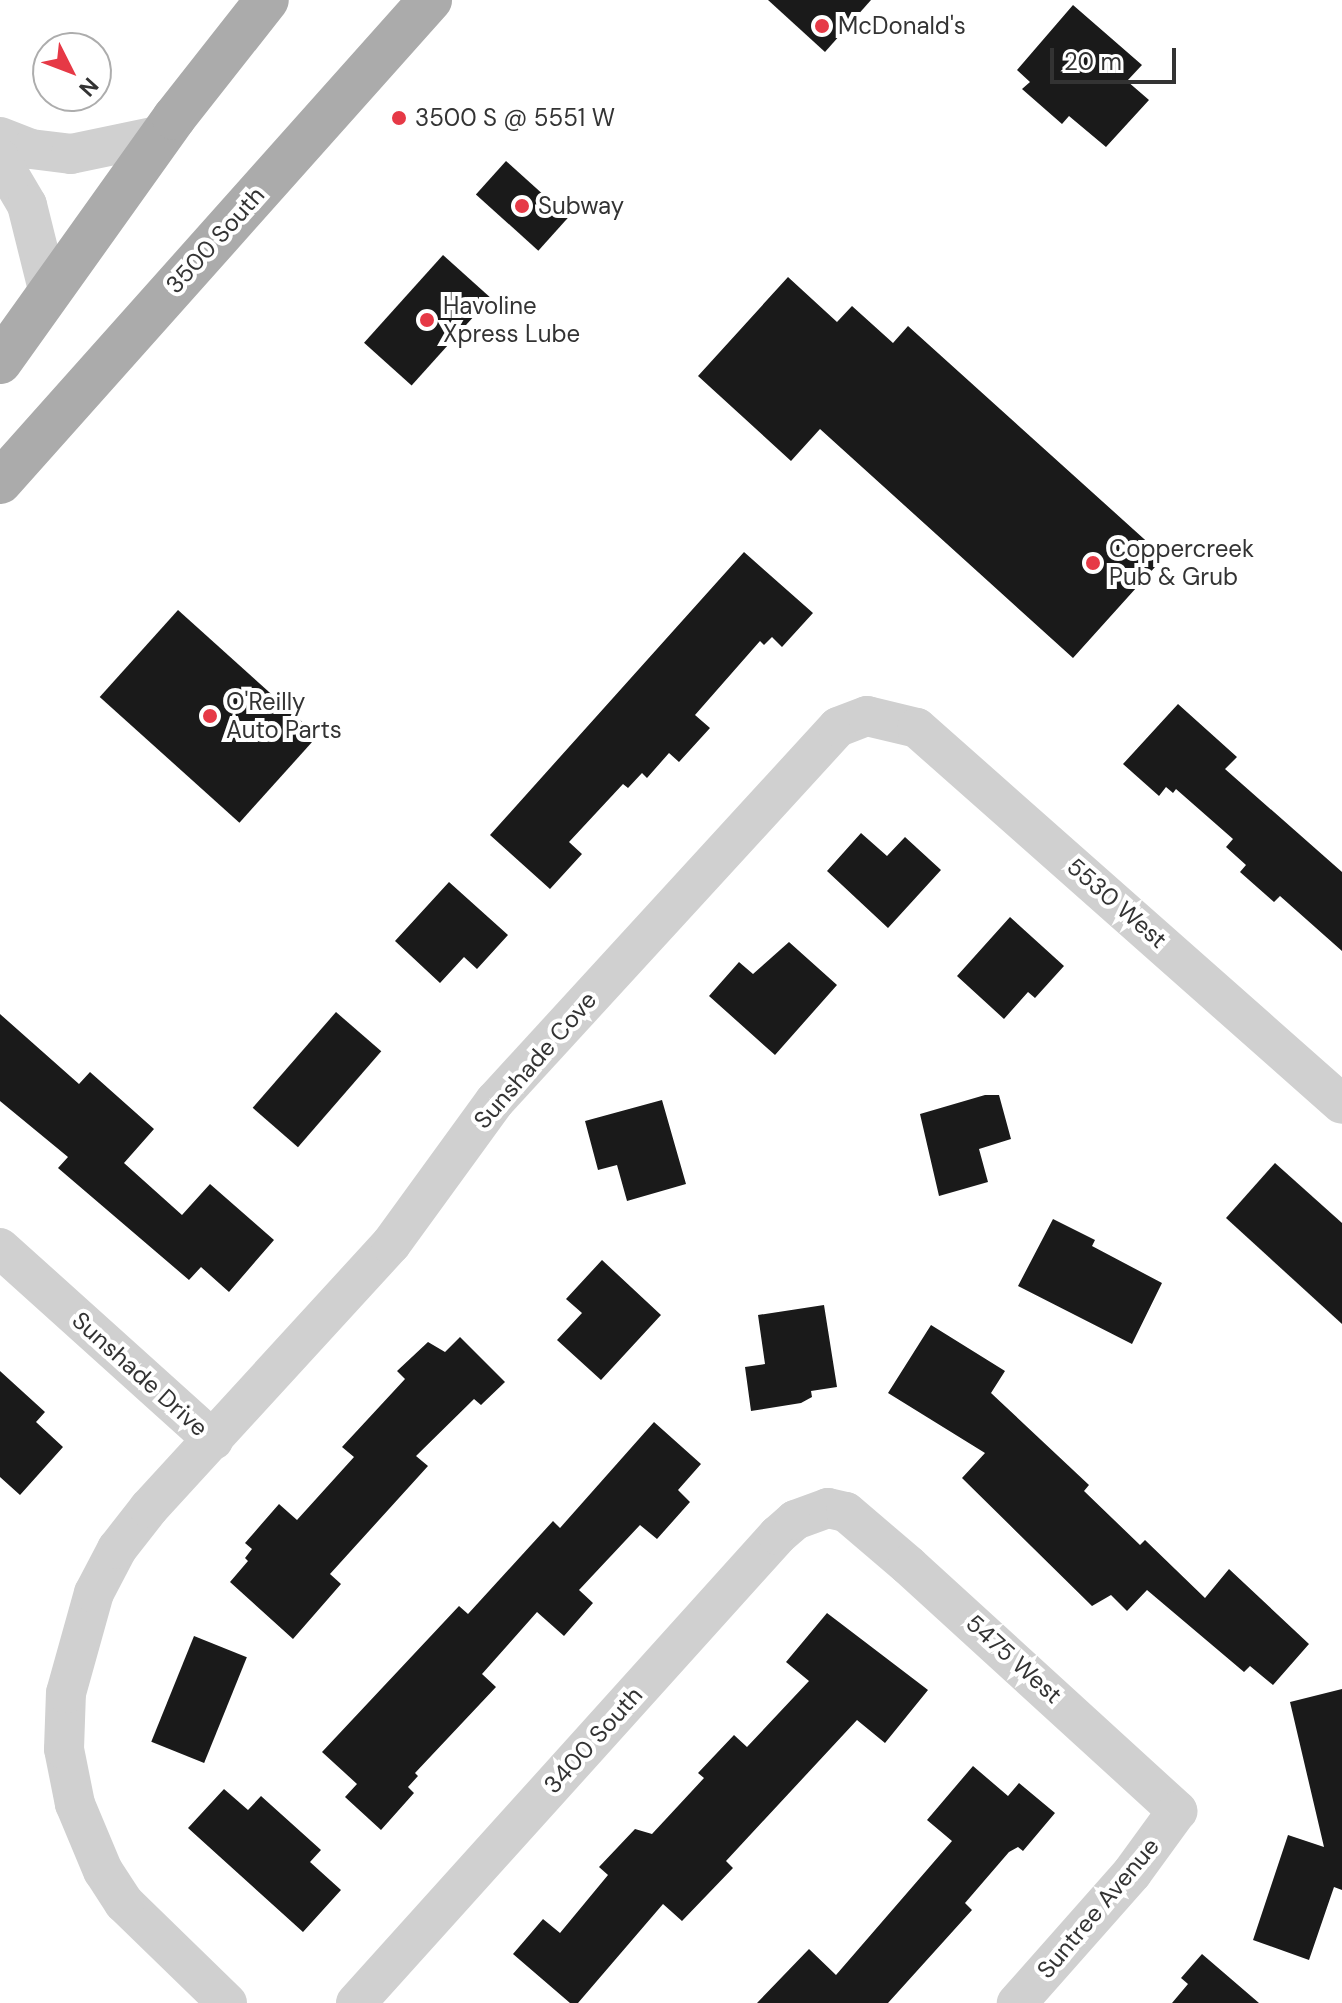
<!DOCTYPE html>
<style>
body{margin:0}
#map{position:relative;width:1342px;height:2003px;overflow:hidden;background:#fff;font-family:"DM Sans",sans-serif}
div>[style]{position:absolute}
.building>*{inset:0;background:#1a1a1a;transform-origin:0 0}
.minor>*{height:40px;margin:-20px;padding:0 20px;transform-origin:20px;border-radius:20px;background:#d0d0d0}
.primary>*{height:44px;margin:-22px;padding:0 22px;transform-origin:22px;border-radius:22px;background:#ababab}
.dots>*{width:22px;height:22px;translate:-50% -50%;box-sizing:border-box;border:4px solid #fff;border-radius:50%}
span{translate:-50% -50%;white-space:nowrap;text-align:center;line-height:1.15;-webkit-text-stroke:8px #fff;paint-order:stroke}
.poi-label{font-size:24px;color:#333}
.left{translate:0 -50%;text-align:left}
.street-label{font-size:24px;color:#333}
.north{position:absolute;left:32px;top:32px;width:80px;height:80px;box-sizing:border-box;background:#fff;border:2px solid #adadad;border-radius:50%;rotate:132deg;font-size:22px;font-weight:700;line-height:32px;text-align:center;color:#333}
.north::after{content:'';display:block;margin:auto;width:28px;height:36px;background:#e63946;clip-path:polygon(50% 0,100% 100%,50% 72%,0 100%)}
.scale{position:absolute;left:1050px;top:48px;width:126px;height:36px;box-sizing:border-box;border:4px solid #333;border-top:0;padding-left:10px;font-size:24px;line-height:28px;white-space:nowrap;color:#333;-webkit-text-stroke:6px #fff;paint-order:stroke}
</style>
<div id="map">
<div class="building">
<div style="clip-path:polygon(768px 0,871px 0,825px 52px)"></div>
<div style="clip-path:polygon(1073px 5px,1142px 65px,1127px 81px,1149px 100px,1106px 147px,1069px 116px,1062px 124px,1022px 89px,1030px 82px,1017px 70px)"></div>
<div style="left:506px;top:161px;width:84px;height:45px;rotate:42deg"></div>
<div style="left:443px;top:255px;width:64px;height:118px;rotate:42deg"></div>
<div style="clip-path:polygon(788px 277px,837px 322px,852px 306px,893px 343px,908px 326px,1164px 557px,1073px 658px,820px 429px,791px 461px,698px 376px)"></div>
<div style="clip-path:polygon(744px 552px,813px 613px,782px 647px,772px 637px,764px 645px,760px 641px,695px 715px,710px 728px,679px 762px,669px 753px,647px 778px,642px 773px,628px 788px,623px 784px,569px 842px,582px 854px,550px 889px,490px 835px)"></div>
<div style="left:178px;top:610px;width:188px;height:117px;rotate:42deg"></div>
<div style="clip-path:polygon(1178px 704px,1237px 757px,1225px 769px,1342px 872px,1342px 951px,1280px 896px,1274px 902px,1240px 872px,1246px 865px,1226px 847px,1233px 839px,1176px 789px,1173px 793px,1166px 787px,1159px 796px,1123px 764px)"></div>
<div style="clip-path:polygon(861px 833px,887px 856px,905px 837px,941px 870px,888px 928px,827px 871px)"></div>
<div style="clip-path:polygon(449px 882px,508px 935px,477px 969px,464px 957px,440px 983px,395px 941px)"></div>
<div style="clip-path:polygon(1010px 917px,1064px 966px,1035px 998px,1028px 992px,1004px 1019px,957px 976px)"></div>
<div style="clip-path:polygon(789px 942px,837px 985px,775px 1055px,709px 996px,739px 962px,753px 974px)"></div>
<div style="left:336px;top:1012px;width:60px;height:127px;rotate:41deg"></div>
<div style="clip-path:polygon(0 1014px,79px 1084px,90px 1072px,154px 1129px,124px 1163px,182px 1215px,210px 1184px,274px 1240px,229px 1292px,201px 1267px,189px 1280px,58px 1168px,68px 1157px,0 1101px)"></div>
<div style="clip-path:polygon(985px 1095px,999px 1095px,1011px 1139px,979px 1149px,988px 1182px,939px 1196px,920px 1114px)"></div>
<div style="clip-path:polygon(662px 1100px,686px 1184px,627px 1201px,617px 1165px,598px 1170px,585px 1121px)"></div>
<div style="clip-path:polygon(1275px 1163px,1342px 1223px,1342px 1324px,1226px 1218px)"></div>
<div style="clip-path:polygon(1053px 1219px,1095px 1240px,1092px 1246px,1162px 1283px,1132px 1344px,1018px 1286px)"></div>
<div style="clip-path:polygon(602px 1260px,661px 1315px,601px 1380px,557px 1340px,582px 1313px,566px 1299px)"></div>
<div style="clip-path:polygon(824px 1305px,837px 1387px,811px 1391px,812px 1397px,801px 1403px,751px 1411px,745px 1367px,765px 1364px,758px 1315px)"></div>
<div style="clip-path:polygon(931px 1325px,1005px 1371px,991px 1393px,1089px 1485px,1084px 1491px,1140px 1545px,1145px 1540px,1205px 1598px,1229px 1569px,1309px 1644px,1273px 1685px,1250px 1666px,1244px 1672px,1147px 1590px,1127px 1611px,1111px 1595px,1092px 1606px,962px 1478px,985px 1453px,888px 1393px)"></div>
<div style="clip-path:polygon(460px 1337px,505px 1382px,481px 1405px,474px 1399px,416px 1456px,428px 1466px,330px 1574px,341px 1584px,293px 1639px,230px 1582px,248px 1561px,245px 1558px,252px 1549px,245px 1543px,279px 1504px,297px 1520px,354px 1457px,342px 1447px,405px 1379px,397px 1371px,428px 1342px,445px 1352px)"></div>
<div style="clip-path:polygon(0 1371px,45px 1412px,36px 1422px,63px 1447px,20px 1495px,0 1477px)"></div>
<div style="clip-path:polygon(654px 1422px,701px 1464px,678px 1490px,690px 1502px,657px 1539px,640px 1525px,579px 1590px,593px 1603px,564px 1636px,537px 1612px,482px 1674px,496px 1687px,415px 1773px,418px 1776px,408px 1787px,414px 1793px,381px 1830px,345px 1797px,357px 1784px,322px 1752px,459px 1606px,468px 1614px,553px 1521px,560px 1528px)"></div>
<div style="clip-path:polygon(827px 1613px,928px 1690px,885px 1743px,857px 1720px,726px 1861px,733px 1868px,682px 1921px,663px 1904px,578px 2003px,570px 2003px,513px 1954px,543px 1919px,560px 1933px,608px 1875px,599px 1867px,635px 1829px,652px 1834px,704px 1778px,698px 1773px,734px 1735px,747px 1747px,809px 1681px,786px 1662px)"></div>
<div style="left:194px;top:1636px;width:57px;height:114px;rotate:22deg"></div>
<div style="clip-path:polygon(1342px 1689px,1342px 1890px,1334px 1887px,1309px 1960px,1253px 1940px,1288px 1835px,1324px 1847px,1290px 1702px)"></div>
<div style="clip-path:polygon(973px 1766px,1008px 1796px,1019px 1783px,1055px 1813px,1023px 1851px,1018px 1847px,1009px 1852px,965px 1903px,972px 1910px,888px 2003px,757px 2003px,809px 1949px,836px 1975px,952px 1841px,927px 1820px)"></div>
<div style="clip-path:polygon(224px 1789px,248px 1810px,261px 1796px,321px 1850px,310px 1862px,341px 1890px,303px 1932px,188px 1828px)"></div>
<div style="clip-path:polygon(1202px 1954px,1259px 2003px,1172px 2003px,1188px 1984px,1181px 1978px)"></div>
</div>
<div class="minor">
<div style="left:0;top:137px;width:33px;rotate:21deg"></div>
<div style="left:31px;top:149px;width:40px;rotate:7.1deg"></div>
<div style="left:71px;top:154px;width:93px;rotate:-11.8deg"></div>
<div style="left:0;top:159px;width:53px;rotate:59.6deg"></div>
<div style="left:27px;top:205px;width:91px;rotate:76deg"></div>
<div style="left:0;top:1248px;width:287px;rotate:42deg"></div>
<div style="left:227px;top:2003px;width:144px;rotate:-135.8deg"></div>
<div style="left:124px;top:1903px;width:38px;rotate:-123deg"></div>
<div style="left:103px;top:1871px;width:73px;rotate:-112.7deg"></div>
<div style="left:75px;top:1804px;width:56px;rotate:-101.3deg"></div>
<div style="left:64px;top:1749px;width:56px;rotate:-88deg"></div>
<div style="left:66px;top:1693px;width:104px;rotate:-74.4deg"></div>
<div style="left:94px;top:1593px;width:50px;rotate:-62.4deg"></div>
<div style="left:117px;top:1549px;width:52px;rotate:-52deg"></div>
<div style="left:149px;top:1508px;width:358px;rotate:-47.5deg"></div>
<div style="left:391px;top:1244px;width:177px;rotate:-54deg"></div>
<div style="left:495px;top:1101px;width:507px;rotate:-47.48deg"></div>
<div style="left:838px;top:727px;width:31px;rotate:-21deg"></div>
<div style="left:867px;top:716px;width:51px;rotate:13.5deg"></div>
<div style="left:917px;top:728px;width:567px;rotate:41.5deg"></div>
<div style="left:356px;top:2003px;width:630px;rotate:-47.96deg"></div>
<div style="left:778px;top:1535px;width:23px;rotate:-41deg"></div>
<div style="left:795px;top:1520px;width:35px;rotate:-20deg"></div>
<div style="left:828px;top:1508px;width:18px;rotate:13deg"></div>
<div style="left:846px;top:1512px;width:82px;rotate:40.5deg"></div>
<div style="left:908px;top:1565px;width:365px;rotate:42.4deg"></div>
<div style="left:1177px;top:1811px;width:77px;rotate:126deg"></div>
<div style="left:1132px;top:1873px;width:174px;rotate:131.5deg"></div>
</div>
<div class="primary">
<div style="left:0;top:362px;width:300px;rotate:-54.5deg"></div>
<div style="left:174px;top:118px;width:150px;rotate:-51.8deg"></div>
<div style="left:0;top:482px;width:646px;rotate:-48.26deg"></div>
</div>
<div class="dots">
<div style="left:822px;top:26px;background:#e63946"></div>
<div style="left:399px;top:118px;background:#e63946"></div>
<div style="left:522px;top:206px;background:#e63946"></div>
<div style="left:427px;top:320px;background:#e63946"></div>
<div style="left:1093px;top:563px;background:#e63946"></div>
<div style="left:210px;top:716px;background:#e63946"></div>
</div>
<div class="poi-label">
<span class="left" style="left:838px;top:26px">McDonald's</span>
<span class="left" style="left:415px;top:118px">3500 S @ 5551 W</span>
<span class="left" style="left:538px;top:206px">Subway</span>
<span class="left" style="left:443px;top:320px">Havoline<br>Xpress Lube</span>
<span class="left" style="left:1109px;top:563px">Coppercreek<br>Pub &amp; Grub</span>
<span class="left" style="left:226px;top:716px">O'Reilly<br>Auto Parts</span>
</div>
<div class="street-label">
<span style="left:215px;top:240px;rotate:-48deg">3500 South</span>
<span style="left:1117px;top:903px;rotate:41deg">5530 West</span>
<span style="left:535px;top:1060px;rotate:-49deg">Sunshade Cove</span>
<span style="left:140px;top:1374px;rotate:42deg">Sunshade Drive</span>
<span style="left:1014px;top:1659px;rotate:42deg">5475 West</span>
<span style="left:593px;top:1740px;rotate:-48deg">3400 South</span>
<span style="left:1098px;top:1908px;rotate:-50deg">Suntree Avenue</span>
</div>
<div class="north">N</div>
<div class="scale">20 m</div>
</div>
